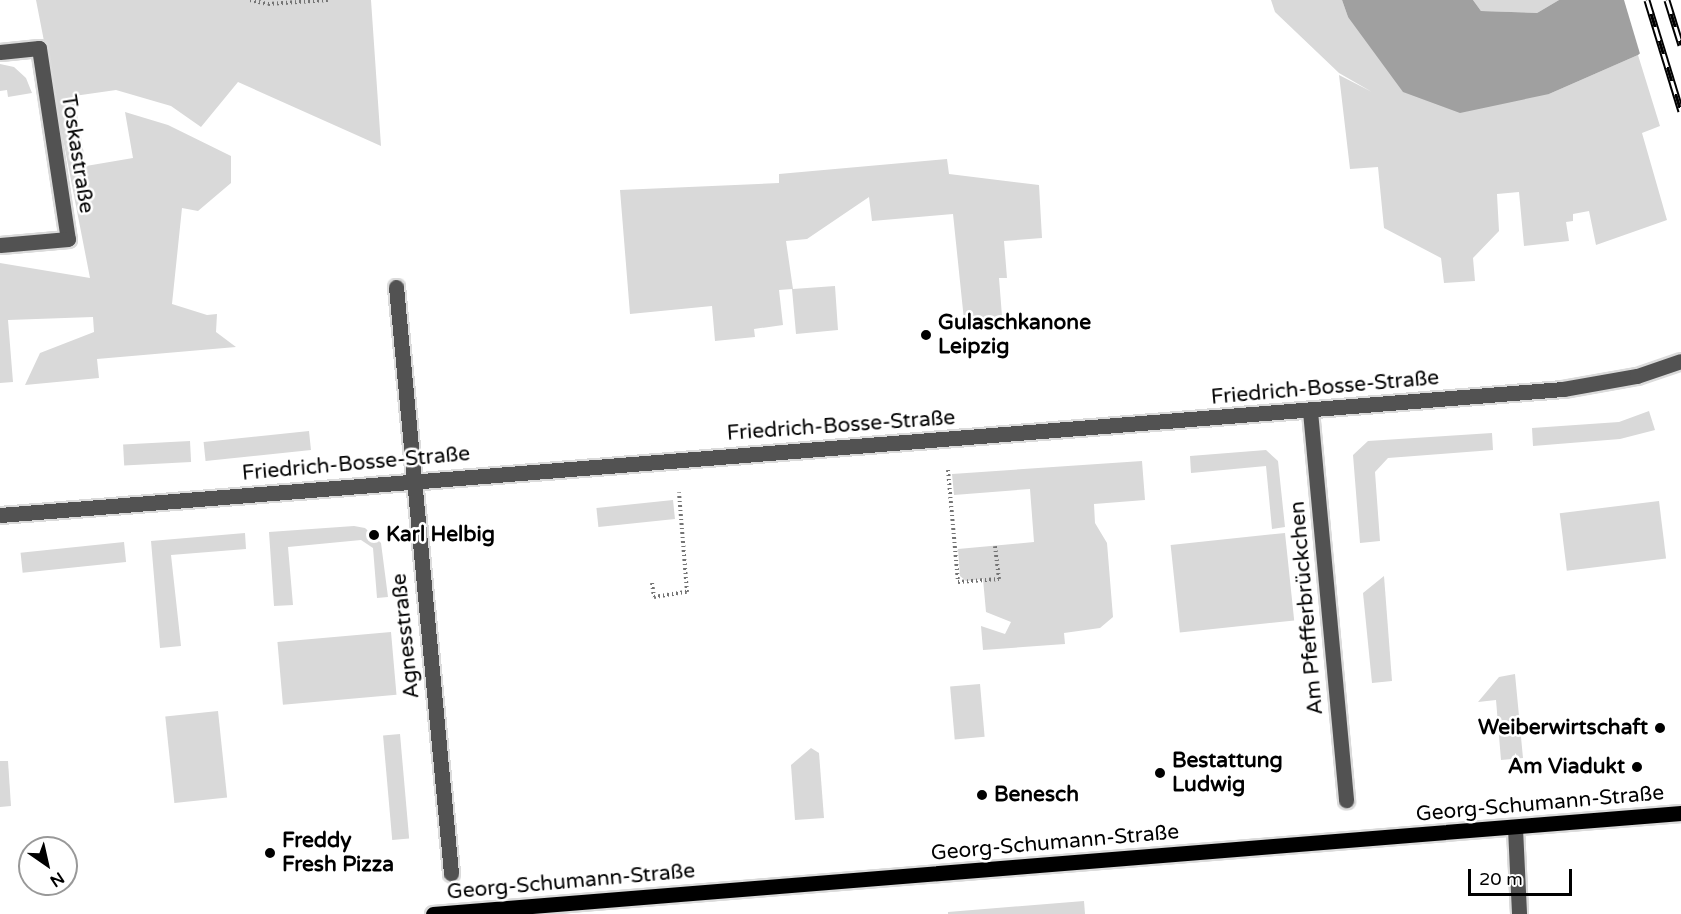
<!DOCTYPE html>
<meta charset="utf-8">
<style>
body{margin:0}
#map{position:relative;width:1681px;height:914px;overflow:hidden;background:#fff;font-family:"Varela Round",sans-serif}
div>[style]{position:absolute}
.green>*{inset:0;background:#d9d9d9;transform-origin:0 0}
.water>*{inset:0;background:#a0a0a0}
.pier>*{inset:0;background:#fff}
.path>*{height:4px;margin-top:-2px;transform-origin:0;background:repeating-linear-gradient(90deg,#747474 0 1.5px,transparent 0 4.5px)}
.roads{filter:drop-shadow(2px 0 #dbdbdb) drop-shadow(-2px 0 #dbdbdb) drop-shadow(0 2px #dbdbdb) drop-shadow(0 -2px #dbdbdb)}
.minor>*{height:15px;margin:-7.5px;padding:0 7.5px;transform-origin:7.5px;border-radius:7.5px;background:#525252}
.major>*{height:15px;margin:-7.5px;padding:0 7.5px;transform-origin:7.5px;border-radius:7.5px;background:#000}
.rail>*{height:7px;margin-top:-3.5px;transform-origin:0;background:repeating-linear-gradient(90deg,#fff 0 14px,#000 0 28px);box-sizing:border-box;border-block:2px solid #000}
.dots>*{width:16px;height:16px;translate:-50% -50%;box-sizing:border-box;border:3px solid #fff;border-radius:50%}
span{translate:-50% -50%;white-space:nowrap;text-align:center;line-height:1.15;-webkit-text-stroke:5px #fff;paint-order:stroke}
.street-label{font-size:21px;color:#000}
.poi-label{font-size:21px;color:#000;font-weight:700}
.left{translate:0 -50%;text-align:left}
.right{translate:-100% -50%;text-align:right}
.north{position:absolute;left:18px;top:836px;width:60px;height:60px;box-sizing:border-box;background:#fff;border:2px solid #999;border-radius:50%;rotate:146deg;font-size:16px;font-weight:700;line-height:24px;text-align:center;color:#000}
.north::after{content:'';display:block;margin:auto;width:21px;height:27px;background:#000;clip-path:polygon(50% 0,100% 100%,50% 72%,0 100%)}
.scale{position:absolute;left:1468px;top:869px;width:104px;height:27px;box-sizing:border-box;border:3px solid #000;border-top:0;padding-left:8px;font-size:18px;line-height:21px;white-space:nowrap;color:#000;-webkit-text-stroke:4px #fff;paint-order:stroke}
</style>
<div id="map">
<div class="green">
<div style="clip-path:polygon(36px 0,371px 0,381px 146px,238px 82px,201px 127px,171px 106px,116px 90px,74px 96px,86px 166px,133px 158px,125px 112px,168px 125px,231px 156px,231px 183px,198px 211px,182px 208px,172px 304px,207px 315px,217px 314px,216px 332px,236px 347px,97px 359px,99px 378px,25px 385px,40px 353px,94px 332px,93px 317px,8px 320px,13px 382px,0 383px,0 263px,90px 278px)"></div>
<div style="clip-path:polygon(1271px 0,1342px 0,1348px 17px,1549px 94px,1638px 55px,1660px 126px,1642px 133px,1667px 220px,1596px 245px,1589px 211px,1573px 214px,1573px 221px,1566px 222px,1569px 241px,1524px 246px,1519px 192px,1497px 194px,1499px 231px,1473px 258px,1475px 281px,1444px 283px,1441px 258px,1384px 228px,1378px 167px,1350px 169px,1339px 75px,1372px 92px,1339px 73px,1275px 12px)"></div>
<div style="clip-path:polygon(1473px 0,1559px 0,1537px 13px,1481px 11px)"></div>
<div style="clip-path:polygon(0 64px,14px 67px,26px 78px,32px 93px,8px 97px,7px 90px,0 91px)"></div>
<div style="clip-path:polygon(947px 159px,949px 174px,1039px 185px,1042px 238px,1004px 241px,1007px 278px,999px 278px,1002px 316px,964px 320px,953px 214px,872px 221px,869px 197px,807px 239px,786px 241px,793px 289px,835px 286px,838px 330px,796px 334px,792px 289px,779px 290px,783px 325px,754px 329px,755px 337px,715px 341px,712px 306px,630px 314px,620px 190px,779px 183px,779px 174px)"></div>
<div style="clip-path:polygon(1649px 411px,1655px 430px,1620px 439px,1533px 446px,1532px 428px,1619px 422px)"></div>
<div style="left:309px;top:431px;width:19px;height:106px;rotate:84deg"></div>
<div style="clip-path:polygon(1492px 433px,1493px 450px,1388px 458px,1375px 472px,1380px 541px,1360px 543px,1353px 455px,1368px 441px)"></div>
<div style="left:190px;top:441px;width:21px;height:67px;rotate:87deg"></div>
<div style="clip-path:polygon(1266px 450px,1278px 461px,1285px 527px,1272px 529px,1266px 466px,1191px 473px,1190px 456px)"></div>
<div style="clip-path:polygon(1142px 461px,1145px 500px,1094px 504px,1095px 523px,1107px 543px,1113px 617px,1100px 628px,1064px 633px,1065px 644px,983px 650px,981px 626px,1005px 634px,1011px 622px,986px 612px,983px 579px,966px 581px,960px 576px,958px 549px,1034px 542px,1030px 489px,954px 495px,952px 474px)"></div>
<div style="left:673px;top:500px;width:19px;height:77px;rotate:84deg"></div>
<div style="left:1659px;top:501px;width:58px;height:100px;rotate:83deg"></div>
<div style="clip-path:polygon(354px 526px,365px 528px,381px 543px,388px 597px,377px 598px,373px 548px,361px 540px,288px 547px,293px 605px,274px 606px,269px 532px)"></div>
<div style="clip-path:polygon(245px 533px,246px 549px,171px 555px,181px 646px,160px 648px,151px 541px)"></div>
<div style="left:1285px;top:533px;width:88px;height:115px;rotate:84deg"></div>
<div style="left:124px;top:542px;width:20px;height:104px;rotate:84deg"></div>
<div style="clip-path:polygon(1384px 576px,1392px 681px,1372px 683px,1363px 593px)"></div>
<div style="left:391px;top:632px;width:63px;height:114px;rotate:85deg"></div>
<div style="clip-path:polygon(1515px 674px,1523px 758px,1501px 760px,1496px 700px,1478px 702px,1499px 677px)"></div>
<div style="left:980px;top:684px;width:53px;height:30px;rotate:85deg"></div>
<div style="left:218px;top:711px;width:87px;height:53px;rotate:84deg"></div>
<div style="left:400px;top:734px;width:105px;height:17px;rotate:85deg"></div>
<div style="clip-path:polygon(811px 748px,819px 753px,824px 818px,795px 820px,791px 765px)"></div>
<div style="clip-path:polygon(0 761px,8px 761px,11px 806px,0 807px)"></div>
<div style="clip-path:polygon(1084px 901px,1085px 914px,948px 914px,948px 912px)"></div>
</div>
<div class="water">
<div style="clip-path:polygon(1342px 0,1473px 0,1481px 11px,1537px 13px,1559px 0,1681px 0,1681px 18px,1638px 55px,1549px 94px,1460px 113px,1403px 92px,1348px 17px)"></div>
</div>
<div class="pier">
<div style="clip-path:polygon(1624px 0,1681px 0,1681px 22px,1641px 57px)"></div>
</div>
<div class="path">
<div style="left:250px;top:0;width:18px;rotate:13deg"></div>
<div style="left:268px;top:4px;width:60px;rotate:-3.8deg"></div>
<div style="left:948px;top:470px;width:112px;rotate:84.9deg"></div>
<div style="left:958px;top:582px;width:41px;rotate:-4.2deg"></div>
<div style="left:999px;top:579px;width:33px;rotate:-97deg"></div>
<div style="left:652px;top:583px;width:14px;rotate:82deg"></div>
<div style="left:654px;top:597px;width:33px;rotate:-9deg"></div>
<div style="left:687px;top:592px;width:100px;rotate:-94.6deg"></div>
</div>
<div class="roads">
<div class="minor">
<div style="left:0;top:52px;width:39px;rotate:-6deg"></div>
<div style="left:39px;top:48px;width:193px;rotate:81.4deg"></div>
<div style="left:68px;top:239px;width:68px;rotate:175deg"></div>
<div style="left:396px;top:287px;width:589px;rotate:84.64deg"></div>
<div style="left:1310px;top:411px;width:391px;rotate:84.7deg"></div>
<div style="left:0;top:515px;width:1568px;rotate:-4.61deg"></div>
<div style="left:1563px;top:389px;width:75px;rotate:-10deg"></div>
<div style="left:1637px;top:376px;width:46px;rotate:-18.8deg"></div>
<div style="left:1515px;top:828px;width:86px;rotate:87.3deg"></div>
</div>
<div class="major">
<div style="left:433px;top:914px;width:1252px;rotate:-4.63deg"></div>
</div>
</div>
<div class="rail">
<div style="left:1647px;top:0;width:116px;rotate:73deg"></div>
<div style="left:1667px;top:0;width:47px;rotate:72.7deg"></div>
</div>
<div class="dots">
<div style="left:926px;top:335px;background:#000"></div>
<div style="left:374px;top:535px;background:#000"></div>
<div style="left:1660px;top:728px;background:#000"></div>
<div style="left:1637px;top:767px;background:#000"></div>
<div style="left:1160px;top:773px;background:#000"></div>
<div style="left:982px;top:795px;background:#000"></div>
<div style="left:270px;top:853px;background:#000"></div>
</div>
<div class="street-label">
<span style="left:77px;top:154px;rotate:81deg">Toskastraße</span>
<span style="left:1325px;top:388px;rotate:-5deg">Friedrich-Bosse-Straße</span>
<span style="left:841px;top:426px;rotate:-4deg">Friedrich-Bosse-Straße</span>
<span style="left:356px;top:464px;rotate:-5deg">Friedrich-Bosse-Straße</span>
<span style="left:1307px;top:608px;rotate:-95deg">Am Pfefferbrückchen</span>
<span style="left:406px;top:636px;rotate:-96deg">Agnesstraße</span>
<span style="left:1540px;top:804px;rotate:-5deg">Georg-Schumann-Straße</span>
<span style="left:1055px;top:843px;rotate:-5deg">Georg-Schumann-Straße</span>
<span style="left:571px;top:882px;rotate:-5deg">Georg-Schumann-Straße</span>
</div>
<div class="poi-label">
<span class="left" style="left:938px;top:335px">Gulaschkanone<br>Leipzig</span>
<span class="left" style="left:386px;top:535px">Karl Helbig</span>
<span class="right" style="left:1648px;top:728px">Weiberwirtschaft</span>
<span class="left" style="left:1172px;top:773px">Bestattung<br>Ludwig</span>
<span class="right" style="left:1625px;top:767px">Am Viadukt</span>
<span class="left" style="left:994px;top:795px">Benesch</span>
<span class="left" style="left:282px;top:853px">Freddy<br>Fresh Pizza</span>
</div>
<div class="north">N</div>
<div class="scale">20 m</div>
</div>
